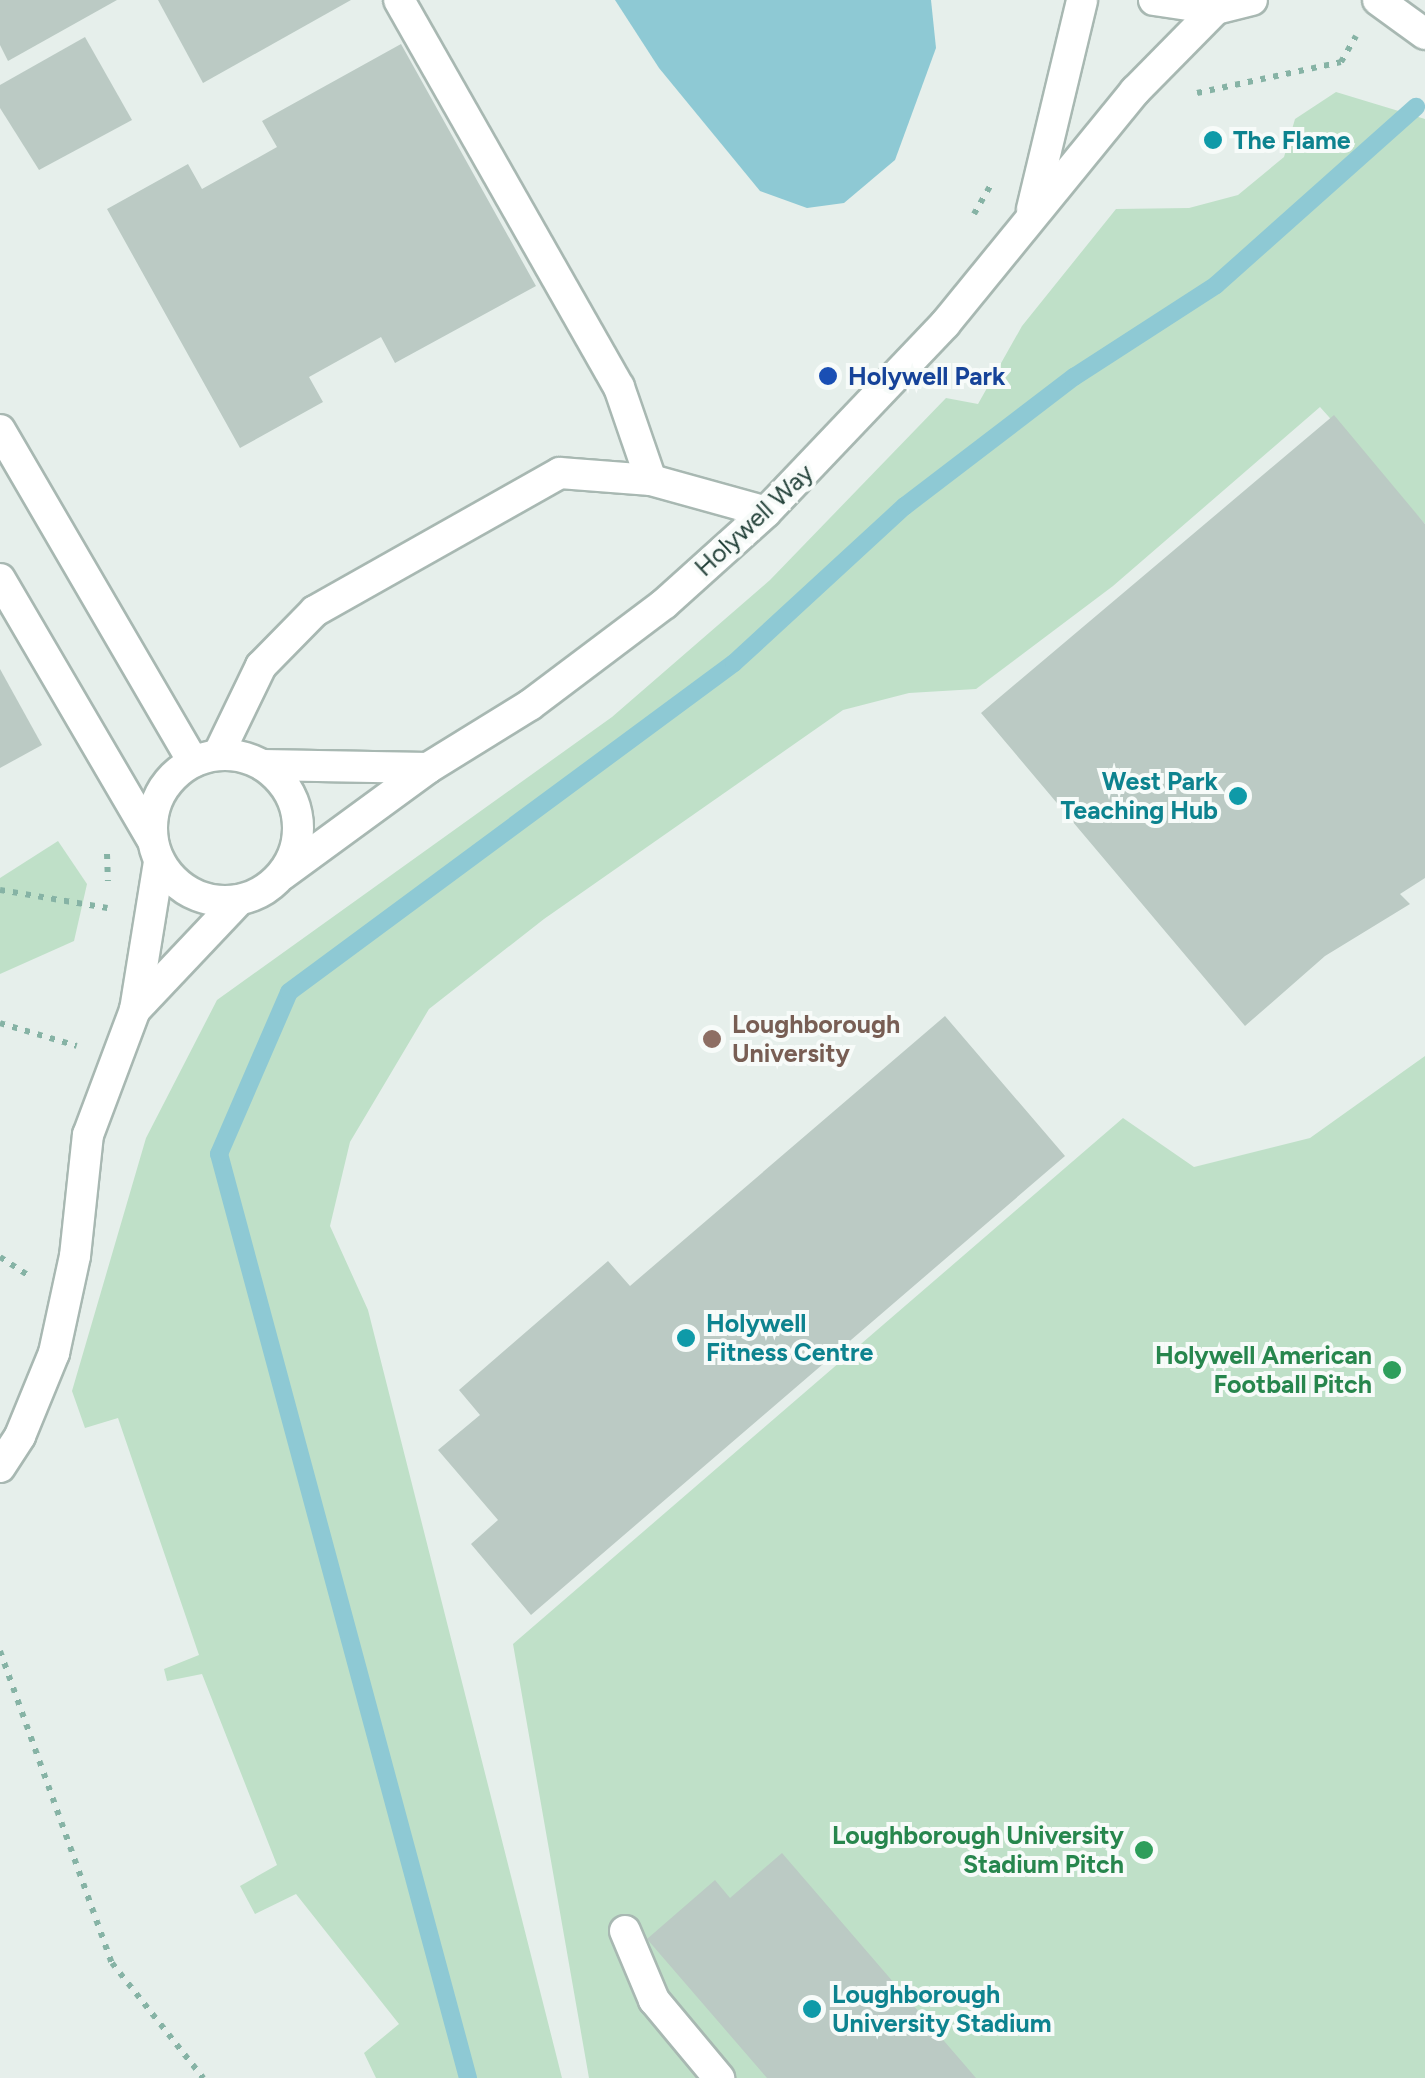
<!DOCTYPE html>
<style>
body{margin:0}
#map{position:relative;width:1425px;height:2078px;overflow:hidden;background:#e6efeb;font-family:Figtree,sans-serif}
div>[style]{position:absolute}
.green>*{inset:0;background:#bfe0c8}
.water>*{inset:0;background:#8ec9d4}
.stream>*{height:18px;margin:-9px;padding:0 9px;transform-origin:9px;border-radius:9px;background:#8ec9d4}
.building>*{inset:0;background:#bbcac4}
.path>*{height:6px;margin-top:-3px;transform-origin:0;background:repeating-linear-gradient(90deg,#86b3a5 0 5px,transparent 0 13px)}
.roads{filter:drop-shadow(2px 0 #a8b8b2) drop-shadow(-2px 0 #a8b8b2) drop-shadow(0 2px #a8b8b2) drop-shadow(0 -2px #a8b8b2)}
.service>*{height:30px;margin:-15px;padding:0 15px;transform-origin:15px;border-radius:15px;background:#fff}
.minor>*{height:30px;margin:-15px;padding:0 15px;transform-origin:15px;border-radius:15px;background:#fff}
.minor>.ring{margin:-15px;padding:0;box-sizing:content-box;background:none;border:30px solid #fff;border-radius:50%}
.dots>*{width:28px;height:28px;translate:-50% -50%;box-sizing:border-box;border:5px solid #f7fbf9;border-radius:50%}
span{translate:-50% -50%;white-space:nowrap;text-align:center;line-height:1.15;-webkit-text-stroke:8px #f7fbf9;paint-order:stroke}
.culture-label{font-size:25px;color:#0d838f;font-weight:700}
.left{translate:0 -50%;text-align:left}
.right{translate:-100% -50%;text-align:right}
.transit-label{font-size:25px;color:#164399;font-weight:700}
.street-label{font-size:25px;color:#24423a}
.education-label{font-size:25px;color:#785e54;font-weight:700}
.leisure-label{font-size:25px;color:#27864d;font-weight:700}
</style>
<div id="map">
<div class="green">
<div style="clip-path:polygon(1336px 92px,1425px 119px,1425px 524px,1320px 407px,1113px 586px,976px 689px,909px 693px,843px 710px,544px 919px,429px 1009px,350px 1142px,330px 1226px,368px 1310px,562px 2078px,376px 2078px,364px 2053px,399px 2024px,296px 1894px,255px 1914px,240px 1886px,277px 1865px,202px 1674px,167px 1681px,164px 1669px,199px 1655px,118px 1418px,85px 1428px,72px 1391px,146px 1138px,217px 1000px,612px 717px,770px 580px,946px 398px,978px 404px,1022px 326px,1116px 209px,1189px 208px,1238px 195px,1284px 157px,1295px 119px)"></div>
<div style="clip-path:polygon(58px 841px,87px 884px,74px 941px,0 974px,0 878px)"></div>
<div style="clip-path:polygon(1425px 1056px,1425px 2078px,589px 2078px,513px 1644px,1123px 1118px,1194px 1167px,1310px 1138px)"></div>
</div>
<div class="water">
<div style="clip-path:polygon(615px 0,931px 0,936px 48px,895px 160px,844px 203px,807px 208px,760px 191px,659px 68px)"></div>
</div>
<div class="stream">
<div style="left:468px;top:2078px;width:957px;rotate:-105.08deg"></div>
<div style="left:219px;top:1154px;width:176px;rotate:-66.6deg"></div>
<div style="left:289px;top:992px;width:553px;rotate:-36.48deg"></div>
<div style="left:734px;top:663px;width:232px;rotate:-42.6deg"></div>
<div style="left:905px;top:506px;width:213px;rotate:-37.4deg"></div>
<div style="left:1074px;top:377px;width:169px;rotate:-32.9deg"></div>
<div style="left:1216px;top:285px;width:268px;rotate:-41.7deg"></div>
</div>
<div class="building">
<div style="clip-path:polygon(0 0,117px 0,8px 61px,0 45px)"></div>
<div style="clip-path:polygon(158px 0,351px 0,203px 83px)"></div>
<div style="clip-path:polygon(85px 37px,132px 120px,39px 170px,0 108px,0 85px)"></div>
<div style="clip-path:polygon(401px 44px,536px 286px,395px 363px,381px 337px,309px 377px,323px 402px,240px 448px,107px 209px,188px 164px,202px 189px,277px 147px,262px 121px)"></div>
<div style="clip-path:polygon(1334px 415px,1425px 524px,1425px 878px,1400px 894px,1410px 904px,1325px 956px,1245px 1026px,981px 713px)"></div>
<div style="clip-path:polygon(0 669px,42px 745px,0 768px)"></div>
<div style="clip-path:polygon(945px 1016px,1065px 1156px,531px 1615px,471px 1544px,498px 1520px,438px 1450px,480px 1415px,459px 1390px,608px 1261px,630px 1286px)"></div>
<div style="clip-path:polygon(782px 1853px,976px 2078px,767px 2078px,647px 1939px,715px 1880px,730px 1898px)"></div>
</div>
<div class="path">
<div style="left:1197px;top:93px;width:147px;rotate:-12.1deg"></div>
<div style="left:1341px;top:62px;width:30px;rotate:-60deg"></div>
<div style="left:974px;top:214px;width:32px;rotate:-60deg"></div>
<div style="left:107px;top:854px;width:27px;rotate:88deg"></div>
<div style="left:0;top:890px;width:109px;rotate:9.5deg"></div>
<div style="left:0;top:1023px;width:80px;rotate:16.6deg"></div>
<div style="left:0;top:1257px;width:33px;rotate:33deg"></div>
<div style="left:0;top:1651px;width:331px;rotate:70.3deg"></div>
<div style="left:112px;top:1963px;width:147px;rotate:51.6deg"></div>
</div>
<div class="roads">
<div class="service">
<div style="left:399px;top:0;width:445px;rotate:60.4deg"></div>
<div style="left:619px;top:387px;width:98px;rotate:71deg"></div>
<div style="left:0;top:430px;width:384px;rotate:59.8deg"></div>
<div style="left:0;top:579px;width:301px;rotate:59.7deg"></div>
<div style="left:218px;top:755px;width:99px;rotate:-64.2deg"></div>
<div style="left:261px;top:666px;width:77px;rotate:-45.5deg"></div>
<div style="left:315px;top:611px;width:281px;rotate:-29.4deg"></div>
<div style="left:560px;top:473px;width:91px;rotate:4.4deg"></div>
<div style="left:651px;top:480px;width:119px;rotate:15.5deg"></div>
<div style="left:135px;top:1010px;width:151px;rotate:-46.6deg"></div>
<div style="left:0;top:1467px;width:37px;rotate:-57deg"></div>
<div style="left:20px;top:1436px;width:90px;rotate:-67.7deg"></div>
<div style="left:54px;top:1353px;width:99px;rotate:-77.8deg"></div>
<div style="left:75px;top:1256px;width:122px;rotate:-83.9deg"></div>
<div style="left:88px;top:1135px;width:134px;rotate:-69.4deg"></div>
<div style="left:135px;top:1010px;width:151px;rotate:-80.8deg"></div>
</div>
<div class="minor">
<div style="left:1154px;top:0;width:63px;rotate:8.3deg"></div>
<div style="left:1216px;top:9px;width:37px;rotate:-14deg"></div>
<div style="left:1378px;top:0;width:58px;rotate:35.9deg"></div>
<div style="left:1032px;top:209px;width:215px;rotate:-76.5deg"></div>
<div class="ring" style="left:152px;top:755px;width:116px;height:116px"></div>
<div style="left:263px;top:765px;width:165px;rotate:1deg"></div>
<div style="left:282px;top:875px;width:181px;rotate:-36.2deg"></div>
<div style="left:428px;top:768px;width:120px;rotate:-31.7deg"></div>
<div style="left:530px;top:705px;width:168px;rotate:-37deg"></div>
<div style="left:664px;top:604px;width:137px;rotate:-42deg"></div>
<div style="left:766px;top:512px;width:260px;rotate:-46.4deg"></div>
<div style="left:945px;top:324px;width:301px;rotate:-50.8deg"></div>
<div style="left:1135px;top:91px;width:115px;rotate:-45.4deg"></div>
<div style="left:625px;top:1931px;width:75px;rotate:67.2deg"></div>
<div style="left:654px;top:2000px;width:102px;rotate:50.2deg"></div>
</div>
</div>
<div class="dots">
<div style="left:1213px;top:140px;background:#0f9aa8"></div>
<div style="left:828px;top:376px;background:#1a4fb4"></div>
<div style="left:1238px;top:796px;background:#0f9aa8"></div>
<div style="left:712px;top:1039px;background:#8d6e63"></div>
<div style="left:686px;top:1338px;background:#0f9aa8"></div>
<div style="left:1392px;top:1370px;background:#2e9e5b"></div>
<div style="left:1144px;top:1850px;background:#2e9e5b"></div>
<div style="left:812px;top:2009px;background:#0f9aa8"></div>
</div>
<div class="culture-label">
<span class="left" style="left:1233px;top:140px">The Flame</span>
<span class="right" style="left:1218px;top:796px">West Park<br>Teaching Hub</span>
<span class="left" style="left:706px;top:1338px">Holywell<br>Fitness Centre</span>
<span class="left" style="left:832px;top:2009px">Loughborough<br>University Stadium</span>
</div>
<div class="transit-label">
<span class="left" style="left:848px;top:376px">Holywell Park</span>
</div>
<div class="street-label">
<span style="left:754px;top:520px;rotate:-43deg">Holywell Way</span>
</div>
<div class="education-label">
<span class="left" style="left:732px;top:1039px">Loughborough<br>University</span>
</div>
<div class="leisure-label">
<span class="right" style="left:1372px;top:1370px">Holywell American<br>Football Pitch</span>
<span class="right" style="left:1124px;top:1850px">Loughborough University<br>Stadium Pitch</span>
</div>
</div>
